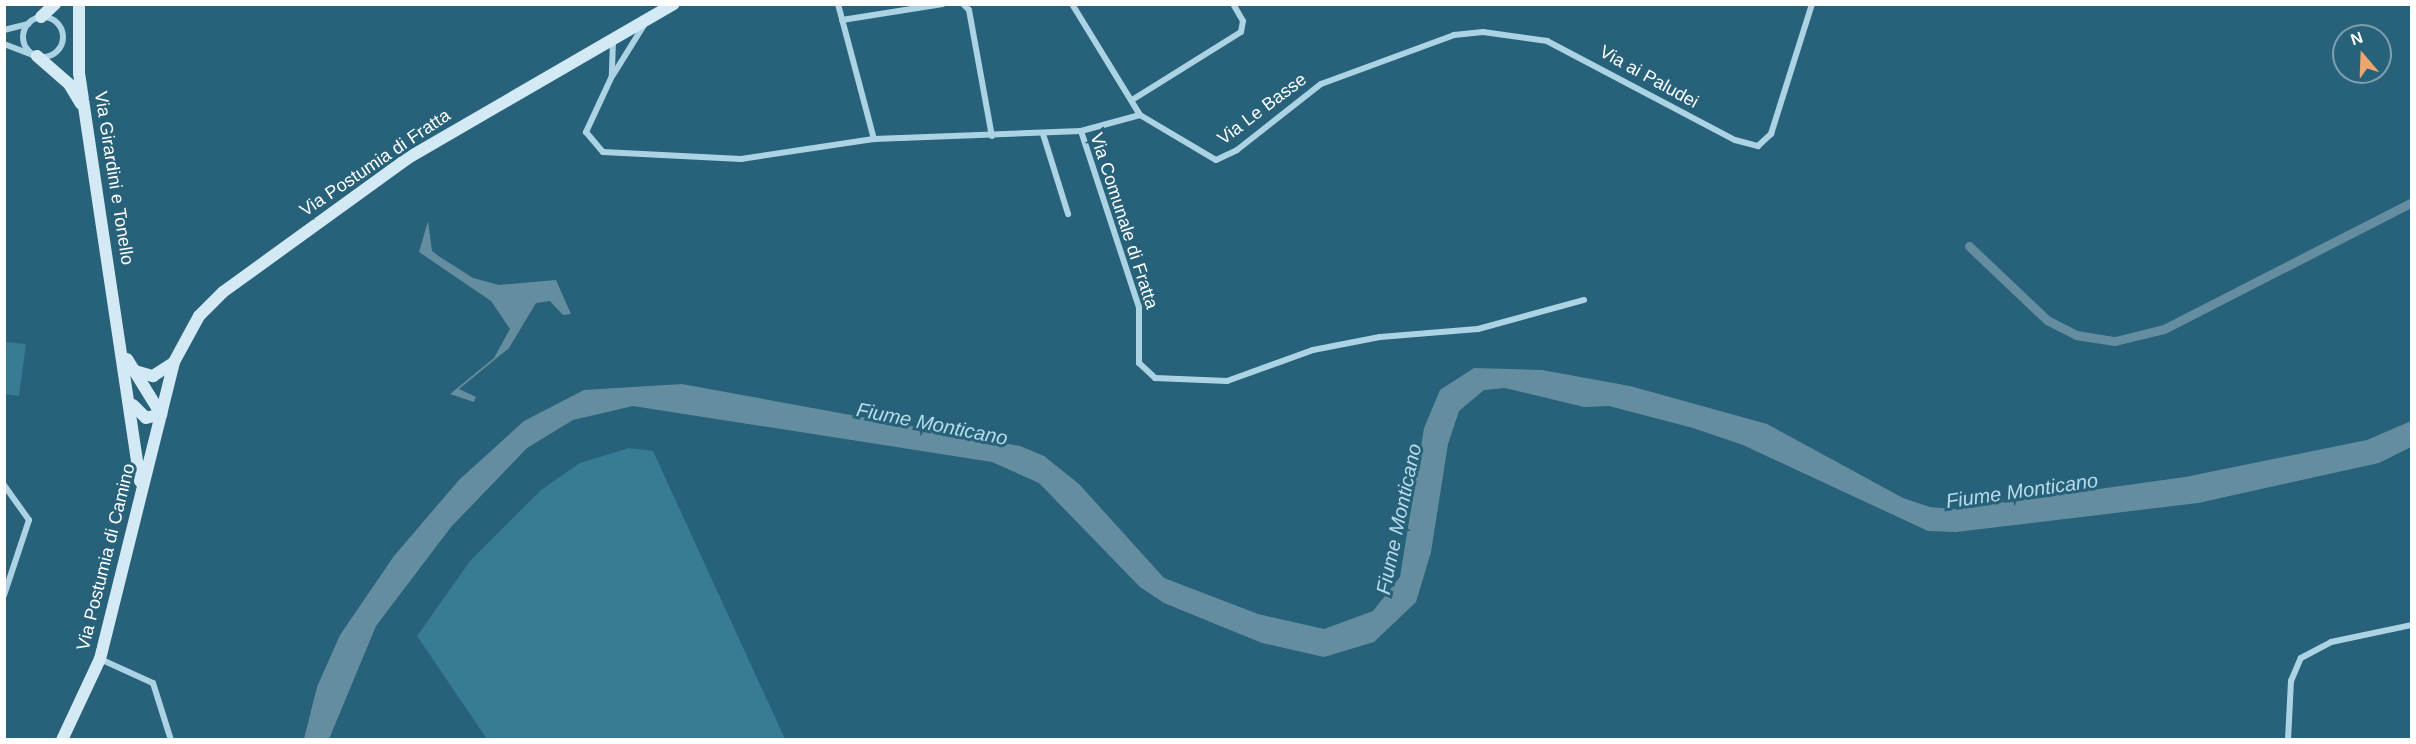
<!DOCTYPE html>
<style>
body{margin:0}
#map{position:relative;width:2416px;height:744px;overflow:hidden;background:#27617a;font-family:Arial,sans-serif}
div>[style]{position:absolute}
.green>*{inset:0;background:#387b95}
.water>*{inset:0;background:#648e9f}
.canal>*{height:9px;margin:-4.5px;padding:0 4.5px;transform-origin:4.5px;border-radius:4.5px;background:#648e9f}
.minor>*{height:6px;margin:-3px;padding:0 3px;transform-origin:3px;border-radius:3px;background:#abd3e4}
.minor>.ring{margin:-3px;padding:0;box-sizing:content-box;background:none;border:6px solid #abd3e4;border-radius:50%}
.secondary>*{height:12px;margin:-6px;padding:0 6px;transform-origin:6px;border-radius:6px;background:#d3eaf4}
span{translate:-50% -50%;white-space:nowrap;text-align:center;line-height:1.15;-webkit-text-stroke:6px #27617a;paint-order:stroke}
.street-label{font-size:18px;color:#fff}
.water-label{font-size:20px;color:#b6dceb;font-style:italic}
.frame{position:absolute;inset:0;border:6px solid #fff;pointer-events:none}
.north{position:absolute;left:2332px;top:24px;width:60px;height:60px;box-sizing:border-box;background:#27617a;border:2px solid #7da0af;border-radius:50%;rotate:341deg;font-size:16px;font-weight:700;line-height:24px;text-align:center;color:#fff}
.north::after{content:'';display:block;margin:auto;width:21px;height:27px;background:#eca770;clip-path:polygon(50% 0,100% 100%,50% 72%,0 100%)}
</style>
<div id="map">
<div class="green">
<div style="clip-path:polygon(5px 342px,26px 344px,19px 396px,5px 394px)"></div>
<div style="clip-path:polygon(629px 448px,653px 451px,785px 739px,487px 739px,417px 636px,470px 561px,541px 490px,580px 463px)"></div>
</div>
<div class="water">
<div style="clip-path:polygon(428px 221px,432px 251px,440px 257px,473px 278px,499px 285px,556px 280px,571px 314px,563px 315px,550px 301px,536px 303px,509px 348px,459px 389px,476px 397px,474px 402px,450px 394px,494px 358px,510px 329px,491px 301px,419px 252px)"></div>
<div style="clip-path:polygon(1474px 368px,1542px 370px,1630px 386px,1767px 424px,1903px 498px,1930px 507px,1955px 509px,2185px 477px,2367px 440px,2411px 421px,2411px 447px,2379px 463px,2198px 503px,1956px 532px,1928px 531px,1743px 445px,1693px 428px,1609px 406px,1584px 407px,1505px 388px,1484px 390px,1459px 411px,1448px 444px,1431px 552px,1416px 602px,1374px 642px,1324px 657px,1262px 643px,1164px 603px,1140px 587px,1039px 483px,992px 462px,633px 406px,573px 420px,527px 448px,451px 527px,376px 626px,329px 739px,304px 739px,317px 687px,340px 635px,394px 556px,459px 480px,524px 421px,584px 390px,682px 384px,1020px 446px,1044px 456px,1079px 484px,1164px 578px,1258px 614px,1324px 629px,1373px 611px,1400px 577px,1424px 428px,1440px 390px)"></div>
</div>
<div class="canal">
<div style="left:1969px;top:246px;width:108px;rotate:43.5deg"></div>
<div style="left:2047px;top:320px;width:33px;rotate:27deg"></div>
<div style="left:2076px;top:335px;width:39px;rotate:9deg"></div>
<div style="left:2115px;top:341px;width:50px;rotate:-13.8deg"></div>
<div style="left:2164px;top:329px;width:279px;rotate:-27.1deg"></div>
</div>
<div class="minor">
<div style="left:838px;top:4px;width:140px;rotate:75.1deg"></div>
<div style="left:963px;top:4px;width:8px;rotate:45deg"></div>
<div style="left:969px;top:10px;width:128px;rotate:79.7deg"></div>
<div style="left:1072px;top:4px;width:130px;rotate:58.5deg"></div>
<div style="left:1140px;top:115px;width:88px;rotate:30.6deg"></div>
<div style="left:1216px;top:160px;width:23px;rotate:-25deg"></div>
<div style="left:1237px;top:150px;width:107px;rotate:-38.2deg"></div>
<div style="left:1321px;top:84px;width:142px;rotate:-20.2deg"></div>
<div style="left:1454px;top:35px;width:29px;rotate:-6deg"></div>
<div style="left:1483px;top:32px;width:65px;rotate:8deg"></div>
<div style="left:1547px;top:41px;width:212px;rotate:27.8deg"></div>
<div style="left:1735px;top:140px;width:24px;rotate:15deg"></div>
<div style="left:1758px;top:146px;width:18px;rotate:-43deg"></div>
<div style="left:1771px;top:134px;width:136px;rotate:-72.5deg"></div>
<div class="ring" style="left:23px;top:17px;width:34px;height:34px"></div>
<div style="left:842px;top:20px;width:102px;rotate:-9deg"></div>
<div style="left:4px;top:30px;width:25px;rotate:-14deg"></div>
<div style="left:613px;top:41px;width:35px;rotate:92deg"></div>
<div style="left:612px;top:76px;width:62px;rotate:114.9deg"></div>
<div style="left:586px;top:132px;width:26px;rotate:50deg"></div>
<div style="left:603px;top:152px;width:138px;rotate:2.9deg"></div>
<div style="left:741px;top:159px;width:134px;rotate:-8.6deg"></div>
<div style="left:874px;top:139px;width:207px;rotate:-2.2deg"></div>
<div style="left:1081px;top:131px;width:61px;rotate:-15.2deg"></div>
<div style="left:4px;top:44px;width:30px;rotate:21deg"></div>
<div style="left:613px;top:75px;width:59px;rotate:-58.2deg"></div>
<div style="left:1132px;top:100px;width:128px;rotate:-32deg"></div>
<div style="left:1241px;top:32px;width:11px;rotate:-80deg"></div>
<div style="left:1243px;top:21px;width:20px;rotate:-120deg"></div>
<div style="left:1081px;top:131px;width:185px;rotate:71.8deg"></div>
<div style="left:1139px;top:307px;width:56px;rotate:90deg"></div>
<div style="left:1139px;top:363px;width:22px;rotate:43deg"></div>
<div style="left:1155px;top:378px;width:72px;rotate:2.4deg"></div>
<div style="left:1227px;top:381px;width:91px;rotate:-19.8deg"></div>
<div style="left:1313px;top:350px;width:68px;rotate:-11deg"></div>
<div style="left:1380px;top:337px;width:98px;rotate:-4.7deg"></div>
<div style="left:1478px;top:329px;width:110px;rotate:-15.3deg"></div>
<div style="left:1043px;top:134px;width:84px;rotate:72.6deg"></div>
<div style="left:4px;top:485px;width:43px;rotate:54.5deg"></div>
<div style="left:29px;top:520px;width:79px;rotate:108.4deg"></div>
<div style="left:100px;top:659px;width:58px;rotate:24.4deg"></div>
<div style="left:153px;top:683px;width:60px;rotate:72.5deg"></div>
<div style="left:2288px;top:740px;width:59px;rotate:-87.1deg"></div>
<div style="left:2291px;top:681px;width:25px;rotate:-67deg"></div>
<div style="left:2301px;top:658px;width:34px;rotate:-28deg"></div>
<div style="left:2331px;top:642px;width:83px;rotate:-11.9deg"></div>
</div>
<div class="secondary">
<div style="left:79px;top:4px;width:69px;rotate:90deg"></div>
<div style="left:79px;top:73px;width:413px;rotate:81.5deg"></div>
<div style="left:41px;top:17px;width:19px;rotate:-43deg"></div>
<div style="left:37px;top:56px;width:43px;rotate:41.2deg"></div>
<div style="left:69px;top:84px;width:23px;rotate:59deg"></div>
<div style="left:127px;top:359px;width:65px;rotate:58.3deg"></div>
<div style="left:135px;top:371px;width:19px;rotate:16deg"></div>
<div style="left:153px;top:376px;width:24px;rotate:-33deg"></div>
<div style="left:133px;top:405px;width:18px;rotate:45deg"></div>
<div style="left:146px;top:418px;width:16px;rotate:-15deg"></div>
<div style="left:62px;top:740px;width:89px;rotate:-64.9deg"></div>
<div style="left:100px;top:659px;width:306px;rotate:-76deg"></div>
<div style="left:174px;top:362px;width:52px;rotate:-61.5deg"></div>
<div style="left:199px;top:316px;width:34px;rotate:-45deg"></div>
<div style="left:223px;top:292px;width:228px;rotate:-35.9deg"></div>
<div style="left:408px;top:158px;width:307px;rotate:-30.1deg"></div>
</div>
<div class="street-label">
<span style="left:1649px;top:77px;rotate:29deg">Via ai Paludei</span>
<span style="left:1262px;top:109px;rotate:-37deg">Via Le Basse</span>
<span style="left:375px;top:163px;rotate:-34deg">Via Postumia di Fratta</span>
<span style="left:114px;top:178px;rotate:81deg">Via Girardini e Tonello</span>
<span style="left:1124px;top:221px;rotate:72deg">Via Comunale di Fratta</span>
<span style="left:106px;top:557px;rotate:-76deg">Via Postumia di Camino</span>
</div>
<div class="water-label">
<span style="left:932px;top:424px;rotate:11deg">Fiume Monticano</span>
<span style="left:2022px;top:491px;rotate:-8deg">Fiume Monticano</span>
<span style="left:1399px;top:519px;rotate:-78deg">Fiume Monticano</span>
</div>
<div class="frame"></div>
<div class="north">N</div>
</div>
